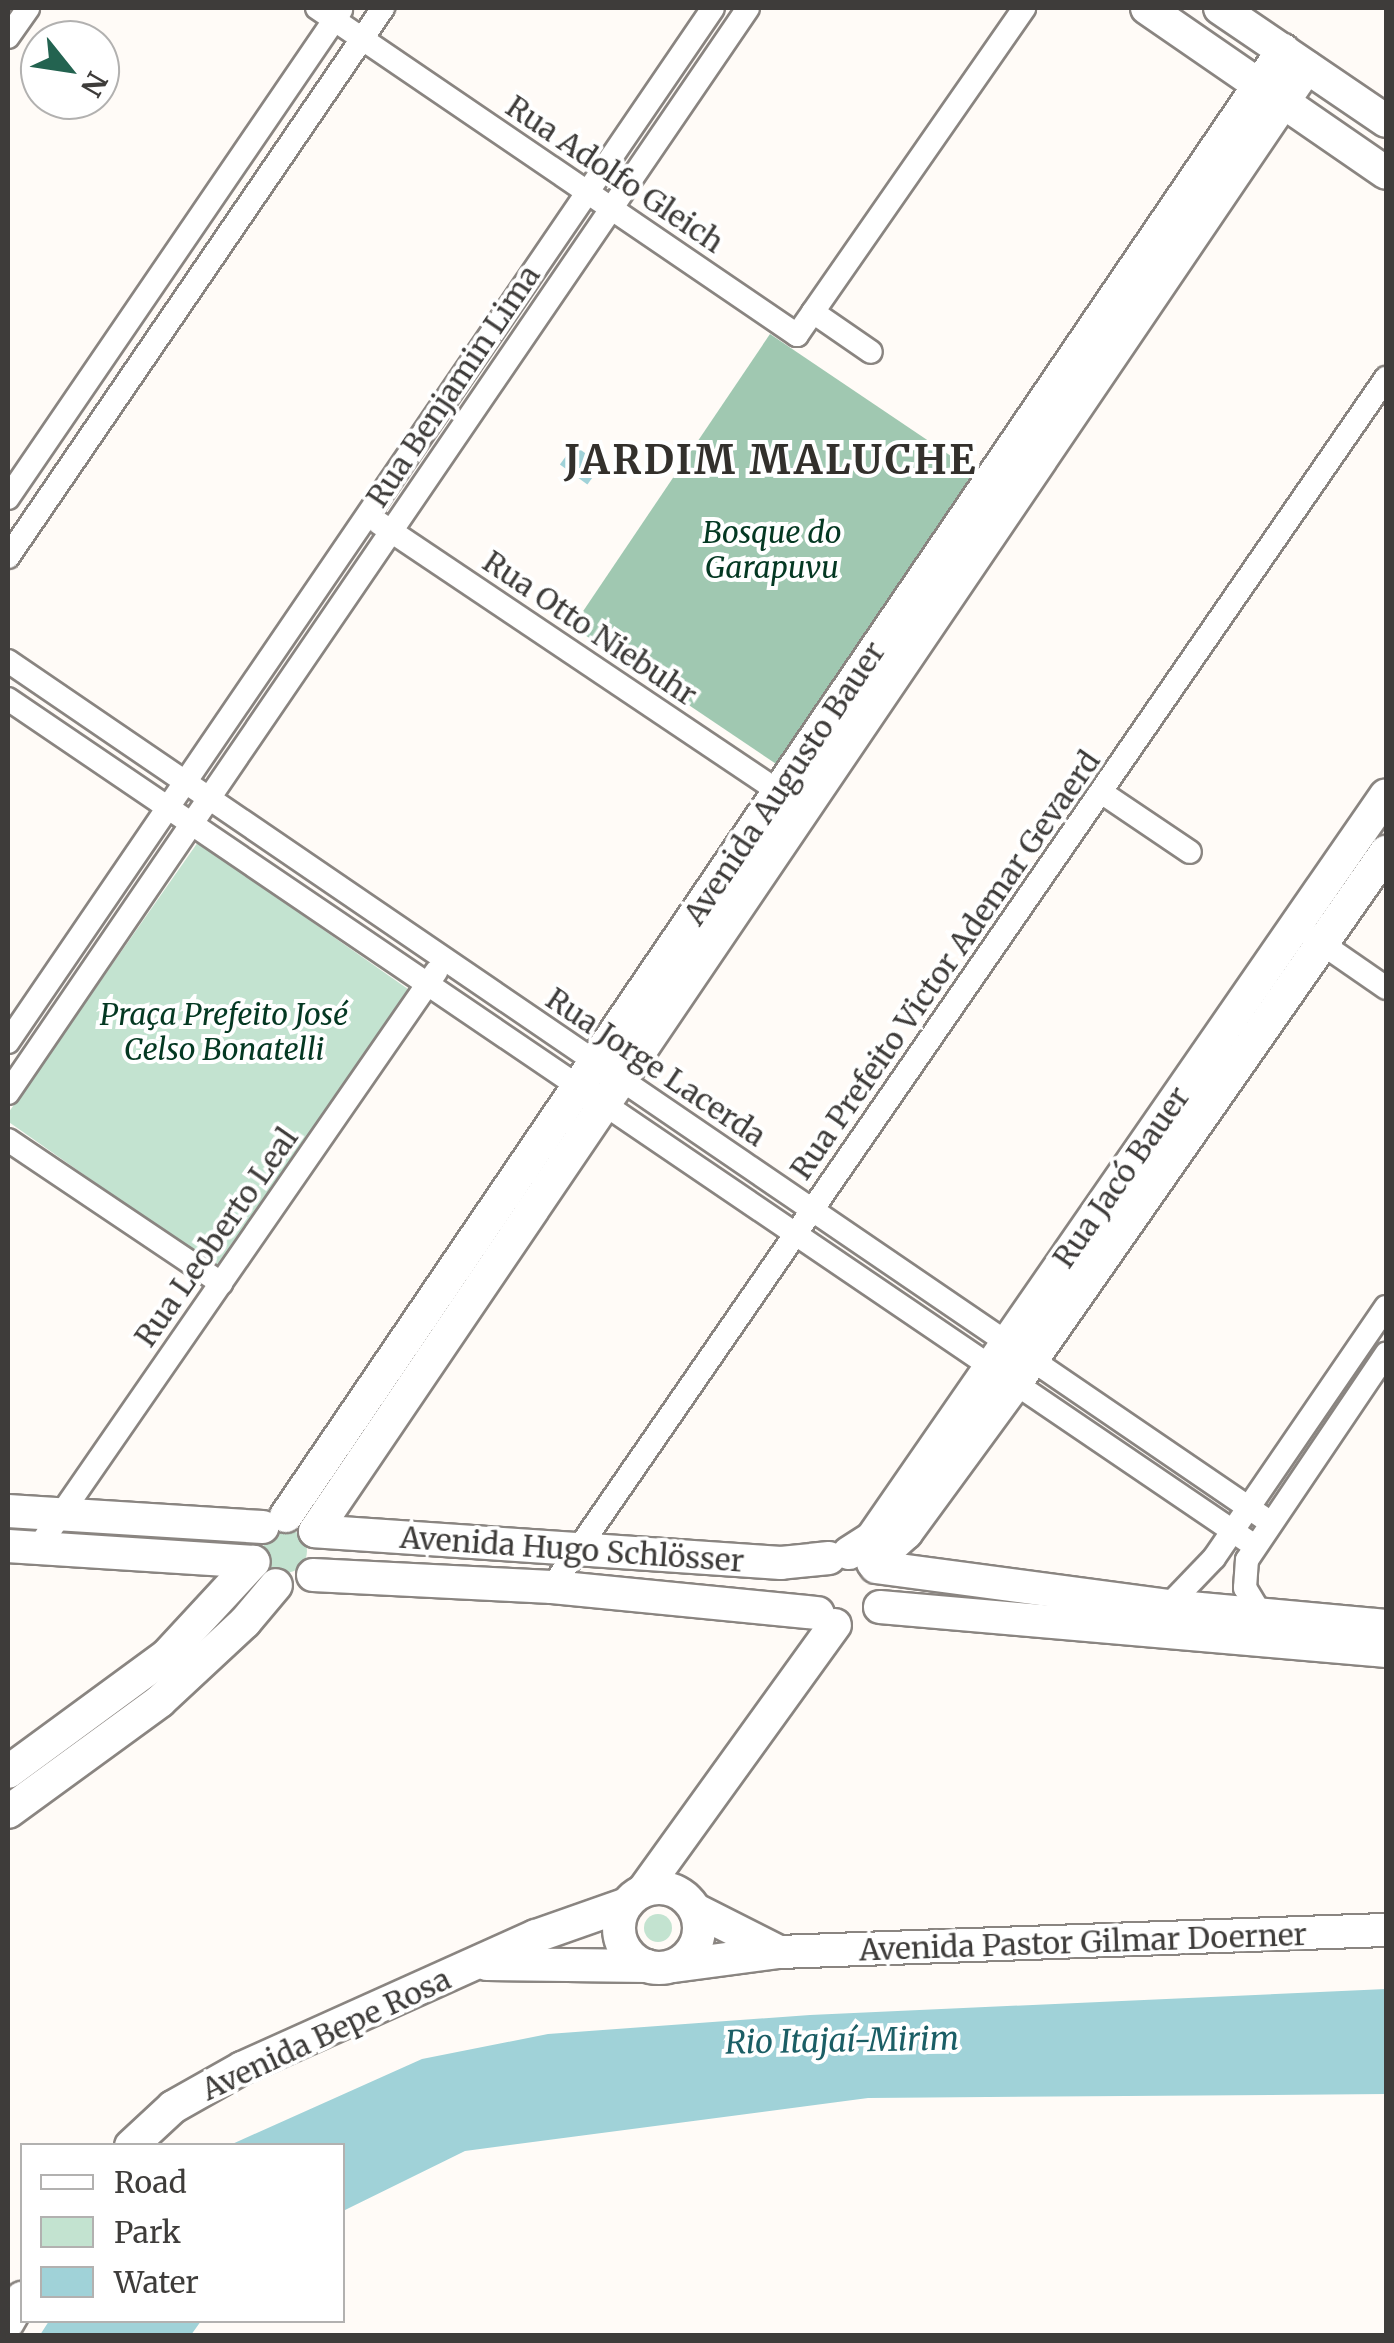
<!DOCTYPE html>
<meta charset="utf-8">
<style>
body{margin:0}
#map{position:relative;width:1394px;height:2343px;overflow:hidden;background:#fffbf7;font-family:Merriweather,serif}
div>[style]{position:absolute}
.green>*{inset:0;background:#c3e3d0;transform-origin:0 0}
.round{border-radius:50%}
.forest>*{inset:0;background:#a0c8b1;transform-origin:0 0}
.water>*{inset:0;background:#a0d2d8;transform-origin:0 0}
.roads{filter:drop-shadow(2px 0 #8a8581) drop-shadow(-2px 0 #8a8581) drop-shadow(0 2px #8a8581) drop-shadow(0 -2px #8a8581)}
.street>*{height:22px;margin:-11px;padding:0 11px;transform-origin:11px;border-radius:11px;background:#fff}
.secondary>*{height:32px;margin:-16px;padding:0 16px;transform-origin:16px;border-radius:16px;background:#fff}
.secondary>.ring{margin:-16px;padding:0;box-sizing:content-box;background:none;border:32px solid #fff;border-radius:50%}
span{translate:-50% -50%;white-space:nowrap;text-align:center;line-height:1.15;-webkit-text-stroke:8px #fff;paint-order:stroke}
.street-label{font-size:30px;color:#3e3c3a}
.park-label{font-size:30px;color:#043822;font-style:italic}
.water-label{font-size:32px;color:#1b5e65;font-style:italic}
.district-label{font-size:40px;color:#33302c;font-weight:700;letter-spacing:2.5px}
.frame{position:absolute;inset:0;border:10px solid #3e3c3a;pointer-events:none}
.legend{position:absolute;left:20px;top:2143px;width:325px;height:180px;box-sizing:border-box;background:#fff;border:2px solid #b2b1b0;margin:0;padding:12px 18px;list-style:none;font-size:30px;color:#3e3c3a}
.legend li{display:flex;align-items:center;gap:20px;height:50px}
.legend b{width:50px;border:2px solid #b2b1b0}
.north{position:absolute;left:20px;top:20px;width:100px;height:100px;box-sizing:border-box;background:#fff;border:2px solid #b2b1b0;border-radius:50%;rotate:120deg;font-size:28px;font-weight:700;line-height:40px;text-align:center;color:#3e3c3a}
.north::after{content:'';display:block;margin:auto;width:35px;height:45px;background:#236350;clip-path:polygon(50% 0,100% 100%,50% 72%,0 100%)}
</style>
<div id="map">
<div class="green">
<div style="left:198px;top:842px;width:258px;height:338px;rotate:35deg"></div>
<div class="round" style="left:263px;top:1529px;width:44px;height:44px"></div>
<div class="round" style="left:644px;top:1914px;width:28px;height:28px"></div>
</div>
<div class="forest">
<div style="left:770px;top:334px;width:246px;height:353px;rotate:34deg"></div>
</div>
<div class="water">
<div style="left:574px;top:445px;width:34px;height:24px;rotate:36deg"></div>
<div style="clip-path:polygon(1386px 1989px,1386px 2094px,868px 2098px,465px 2151px,343px 2211px,342px 2146px,230px 2145px,422px 2059px,548px 2034px,810px 2015px)"></div>
<div style="clip-path:polygon(49px 2321px,49px 2320px,201px 2321px,191px 2335px,40px 2335px)"></div>
</div>
<div class="roads">
<div class="street">
<div style="left:317px;top:8px;width:581px;rotate:34.26deg"></div>
<div style="left:797px;top:335px;width:28px;rotate:-55deg"></div>
<div style="left:813px;top:312px;width:70px;rotate:34.6deg"></div>
<div style="left:8px;top:37px;width:35px;rotate:-55deg"></div>
<div style="left:813px;top:312px;width:370px;rotate:-55.2deg"></div>
<div style="left:8px;top:498px;width:591px;rotate:-55.69deg"></div>
<div style="left:379px;top:523px;width:482px;rotate:33.9deg"></div>
<div style="left:8px;top:557px;width:665px;rotate:-55.66deg"></div>
<div style="left:8px;top:661px;width:1529px;rotate:34.31deg"></div>
<div style="left:8px;top:699px;width:1507px;rotate:34.19deg"></div>
<div style="left:1101px;top:792px;width:107px;rotate:34deg"></div>
<div style="left:1311px;top:936px;width:91px;rotate:34.7deg"></div>
<div style="left:8px;top:1042px;width:1251px;rotate:-55.71deg"></div>
<div style="left:8px;top:1093px;width:1313px;rotate:-55.7deg"></div>
<div style="left:8px;top:1140px;width:257px;rotate:33.9deg"></div>
<div style="left:37px;top:1549px;width:702px;rotate:-55.34deg"></div>
<div style="left:552px;top:1587px;width:1469px;rotate:-55.4deg"></div>
<div style="left:1168px;top:1606px;width:66px;rotate:-46.2deg"></div>
<div style="left:1214px;top:1558px;width:304px;rotate:-55.6deg"></div>
<div style="left:1262px;top:1616px;width:33px;rotate:-121deg"></div>
<div style="left:1245px;top:1588px;width:28px;rotate:-86deg"></div>
<div style="left:1247px;top:1560px;width:249px;rotate:-56deg"></div>
</div>
<div class="secondary">
<div style="left:1147px;top:8px;width:290px;rotate:34.6deg"></div>
<div style="left:1220px;top:8px;width:201px;rotate:34.2deg"></div>
<div style="left:8px;top:1511px;width:255px;rotate:3.6deg"></div>
<div style="left:286px;top:1516px;width:1773px;rotate:-55.78deg"></div>
<div style="left:8px;top:1546px;width:246px;rotate:3.7deg"></div>
<div style="left:849px;top:1553px;width:27px;rotate:-33deg"></div>
<div style="left:872px;top:1538px;width:903px;rotate:-55.32deg"></div>
<div style="left:829px;top:1558px;width:48px;rotate:174.1deg"></div>
<div style="left:781px;top:1563px;width:467px;rotate:-176.1deg"></div>
<div style="left:315px;top:1531px;width:1768px;rotate:-55.88deg"></div>
<div style="left:873px;top:1563px;width:45px;rotate:-42.3deg"></div>
<div style="left:906px;top:1533px;width:185px;rotate:-53.8deg"></div>
<div style="left:1015px;top:1384px;width:649px;rotate:-55.11deg"></div>
<div style="left:876px;top:1567px;width:295px;rotate:7.6deg"></div>
<div style="left:1168px;top:1606px;width:219px;rotate:5.2deg"></div>
<div style="left:313px;top:1575px;width:239px;rotate:2.9deg"></div>
<div style="left:552px;top:1587px;width:267px;rotate:5.6deg"></div>
<div style="left:880px;top:1607px;width:508px;rotate:4.97deg"></div>
<div style="left:8px;top:1772px;width:197px;rotate:-36.3deg"></div>
<div style="left:167px;top:1655px;width:127px;rotate:-47.2deg"></div>
<div style="left:8px;top:1812px;width:188px;rotate:-36.1deg"></div>
<div style="left:160px;top:1701px;width:116px;rotate:-42.9deg"></div>
<div style="left:245px;top:1622px;width:48px;rotate:-50deg"></div>
<div class="ring" style="left:619px;top:1888px;width:48px;height:48px"></div>
<div style="left:643px;top:1891px;width:328px;rotate:-54.2deg"></div>
<div style="left:696px;top:1910px;width:93px;rotate:26.8deg"></div>
<div style="left:487px;top:1964px;width:160px;rotate:0.7deg"></div>
<div style="left:674px;top:1966px;width:106px;rotate:-7.6deg"></div>
<div style="left:779px;top:1952px;width:607px;rotate:-2.08deg"></div>
<div style="left:131px;top:2146px;width:57px;rotate:-42.9deg"></div>
<div style="left:173px;top:2107px;width:79px;rotate:-29.5deg"></div>
<div style="left:242px;top:2068px;width:322px;rotate:-24.2deg"></div>
<div style="left:536px;top:1936px;width:96px;rotate:-19.4deg"></div>
<div style="left:8px;top:2322px;width:28px;rotate:-60deg"></div>
</div>
</div>
<div class="street-label">
<span style="left:615px;top:174px;rotate:34deg">Rua Adolfo Gleich</span>
<span style="left:453px;top:386px;rotate:-56deg">Rua Benjamin Lima</span>
<span style="left:590px;top:628px;rotate:34deg">Rua Otto Niebuhr</span>
<span style="left:784px;top:783px;rotate:-56deg">Avenida Augusto Bauer</span>
<span style="left:945px;top:965px;rotate:-55deg">Rua Prefeito Victor Ademar Gevaerd</span>
<span style="left:656px;top:1067px;rotate:34deg">Rua Jorge Lacerda</span>
<span style="left:1121px;top:1177px;rotate:-55deg">Rua Jacó Bauer</span>
<span style="left:216px;top:1237px;rotate:-55deg">Rua Leoberto Leal</span>
<span style="left:572px;top:1549px;rotate:4deg">Avenida Hugo Schlösser</span>
<span style="left:1083px;top:1942px;rotate:-2deg">Avenida Pastor Gilmar Doerner</span>
<span style="left:326px;top:2034px;rotate:-25deg">Avenida Bepe Rosa</span>
</div>
<div class="park-label">
<span style="left:772px;top:549px">Bosque do<br>Garapuvu</span>
<span style="left:224px;top:1031px">Praça Prefeito José<br>Celso Bonatelli</span>
</div>
<div class="water-label">
<span style="left:842px;top:2041px;rotate:-1deg">Rio Itajaí-Mirim</span>
</div>
<div class="district-label">
<span style="left:771px;top:460px">JARDIM MALUCHE</span>
</div>
<div class="frame"></div>
<ul class="legend">
<li><b style="height:12px;background:#fff"></b>Road</li>
<li><b style="height:28px;background:#c3e3d0"></b>Park</li>
<li><b style="height:28px;background:#a0d2d8"></b>Water</li>
</ul>
<div class="north">N</div>
</div>
